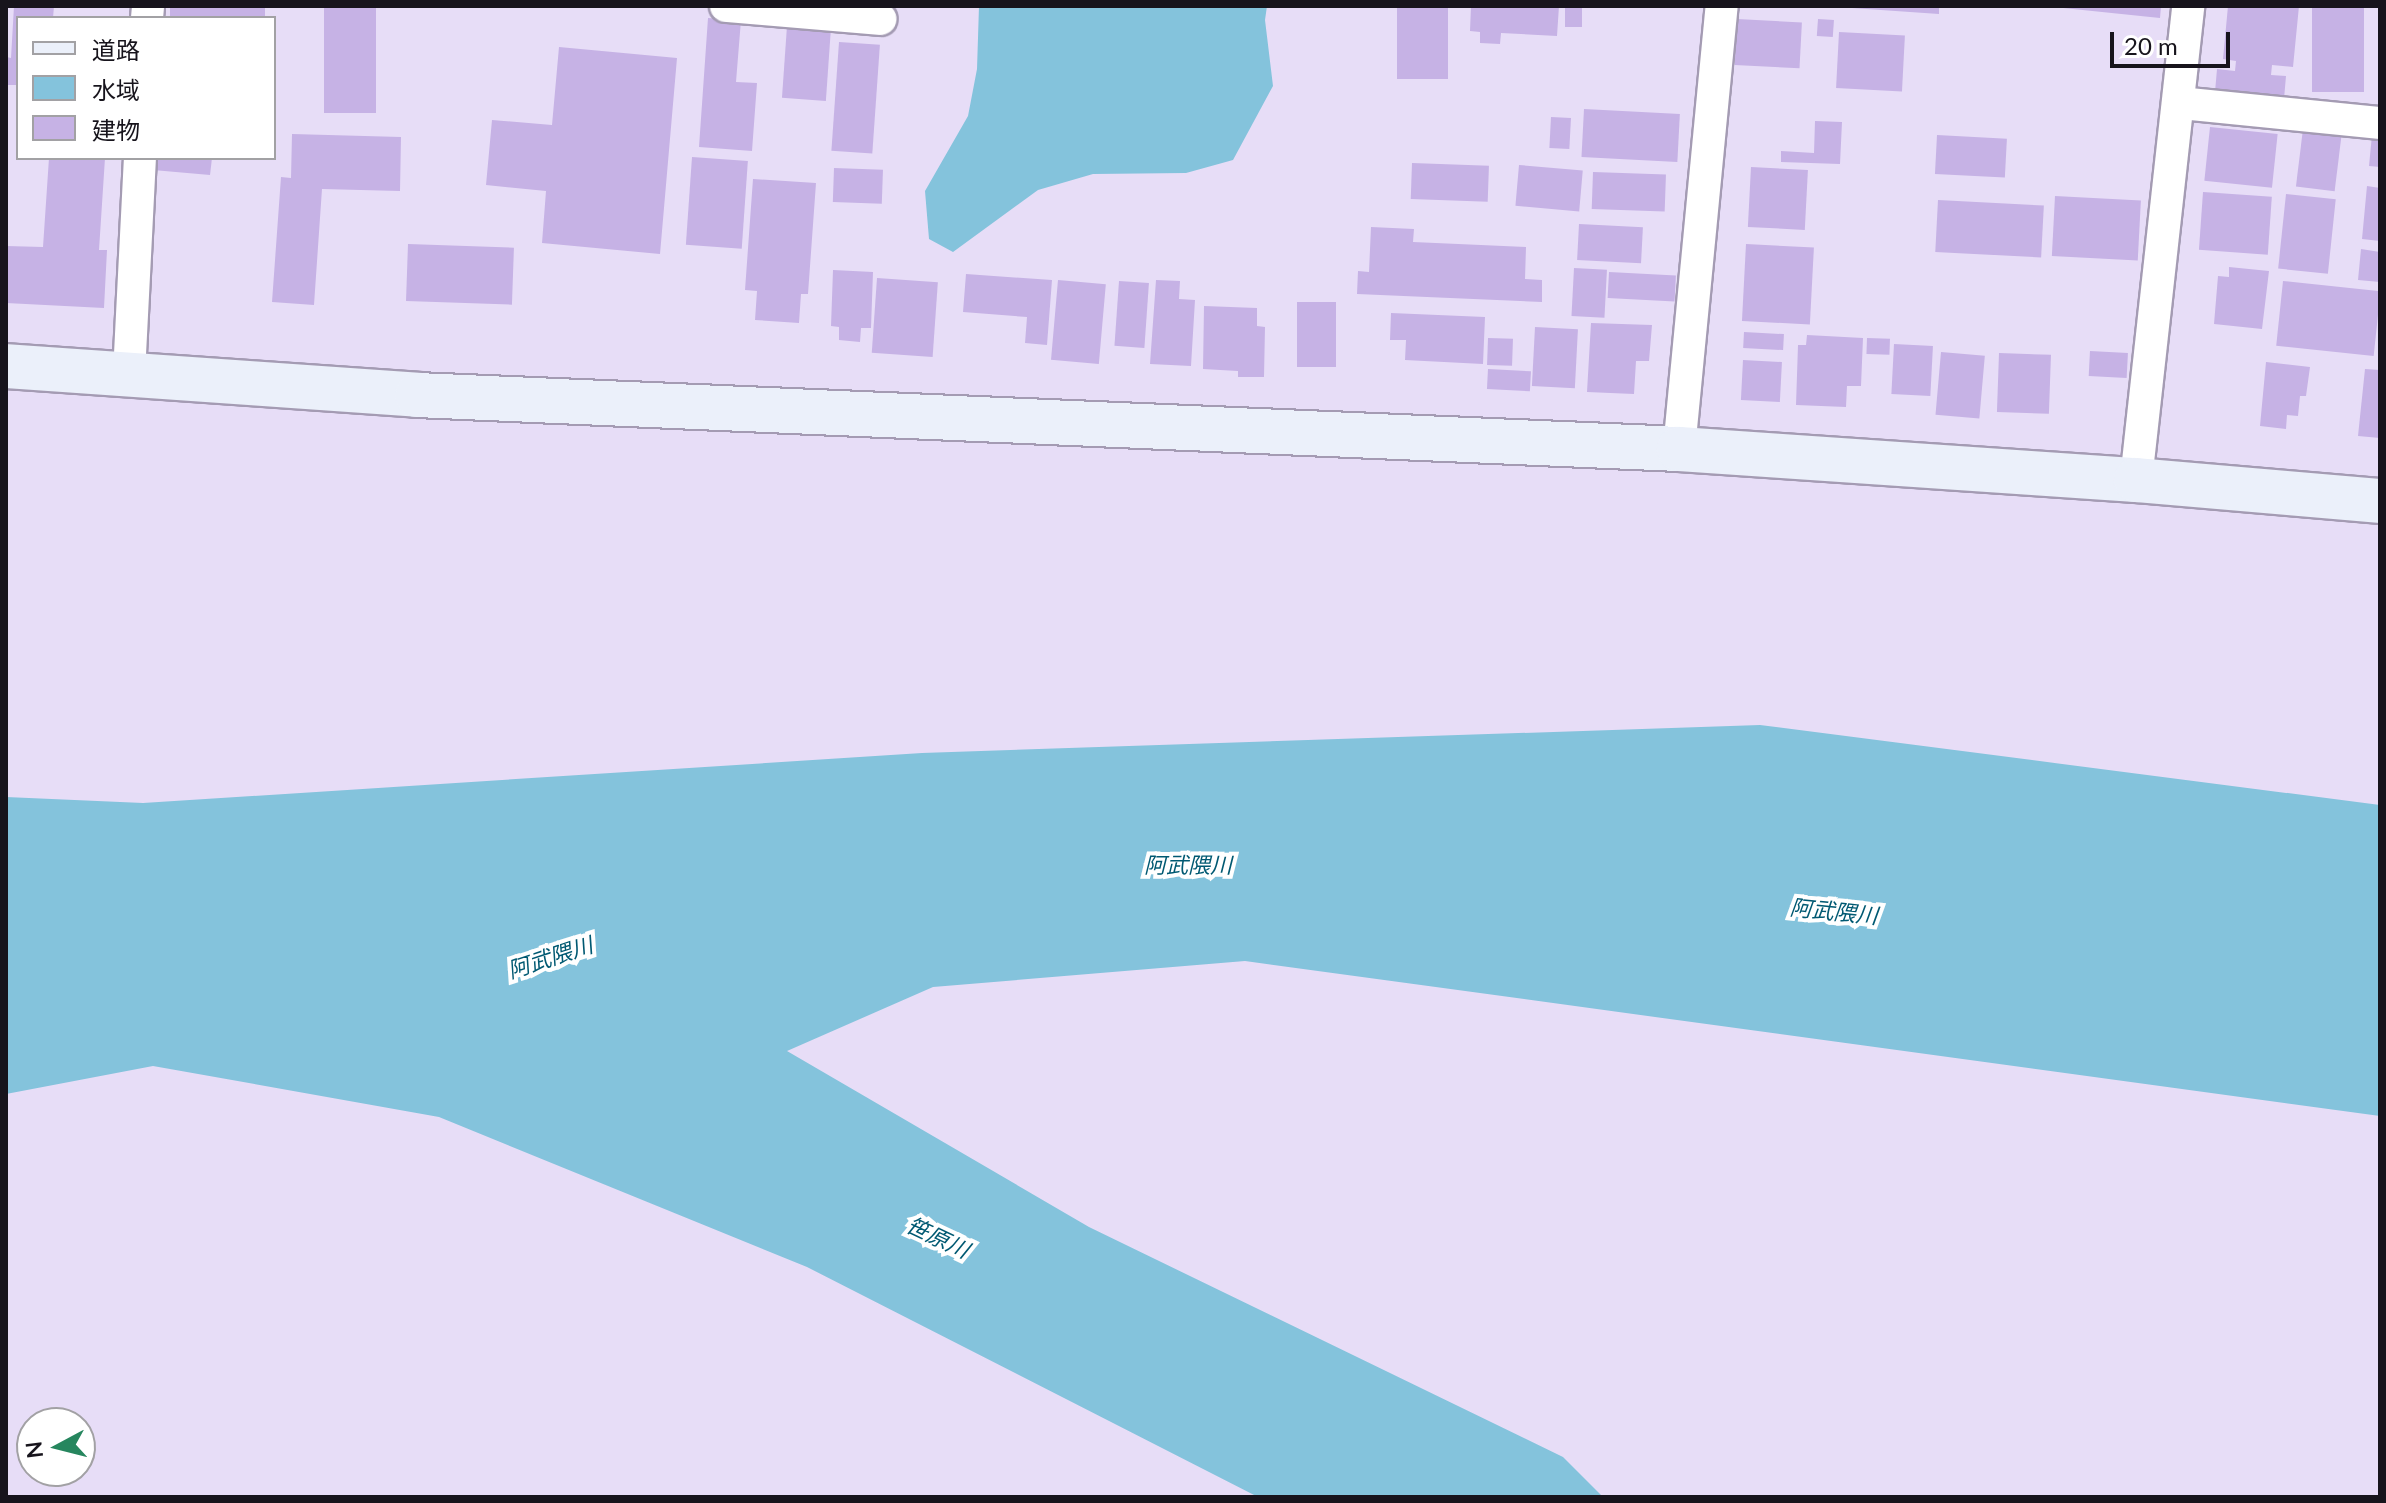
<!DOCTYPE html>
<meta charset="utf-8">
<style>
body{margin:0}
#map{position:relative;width:2386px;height:1503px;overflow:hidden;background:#e7ddf7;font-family:Lato,"Noto Sans JP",sans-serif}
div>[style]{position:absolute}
.water>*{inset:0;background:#84c3dc}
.building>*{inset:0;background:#c6b2e5;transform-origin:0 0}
.roads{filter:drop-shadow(2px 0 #a49bb3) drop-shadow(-2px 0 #a49bb3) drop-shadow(0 2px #a49bb3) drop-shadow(0 -2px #a49bb3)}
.street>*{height:32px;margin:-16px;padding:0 16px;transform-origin:16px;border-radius:16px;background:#fff}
.secondary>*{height:44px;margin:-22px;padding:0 22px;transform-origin:22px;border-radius:22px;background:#ebf0fa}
span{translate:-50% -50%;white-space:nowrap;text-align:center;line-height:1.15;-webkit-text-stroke:8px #fff;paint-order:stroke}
.water-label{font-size:22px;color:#005972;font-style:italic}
.frame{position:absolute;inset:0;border:8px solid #17141c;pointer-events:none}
.legend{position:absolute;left:16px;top:16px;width:260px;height:144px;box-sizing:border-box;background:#fff;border:2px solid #a2a1a4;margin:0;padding:10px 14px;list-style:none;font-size:24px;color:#17141c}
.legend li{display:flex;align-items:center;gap:16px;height:40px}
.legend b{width:40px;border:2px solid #a2a1a4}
.north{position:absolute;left:16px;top:1407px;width:80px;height:80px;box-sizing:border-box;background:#fff;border:2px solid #a2a1a4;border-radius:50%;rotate:263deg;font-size:22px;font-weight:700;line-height:32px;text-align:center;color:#17141c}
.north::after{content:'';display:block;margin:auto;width:28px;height:36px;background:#26865e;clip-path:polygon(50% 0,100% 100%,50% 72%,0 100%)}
.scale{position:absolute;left:2110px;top:32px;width:120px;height:36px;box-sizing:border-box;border:4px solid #17141c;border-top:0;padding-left:10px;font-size:24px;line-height:28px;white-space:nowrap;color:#17141c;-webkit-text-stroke:6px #fff;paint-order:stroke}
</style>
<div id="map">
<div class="water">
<div style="clip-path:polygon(979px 6px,1267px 6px,1265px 20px,1273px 86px,1233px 160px,1186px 173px,1093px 174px,1038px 190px,953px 252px,929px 239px,925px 191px,968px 116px,977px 69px)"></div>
<div style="clip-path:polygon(1760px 725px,2380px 805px,2380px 1116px,1245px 961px,933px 987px,787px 1051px,1089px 1227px,1563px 1457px,1603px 1497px,1258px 1497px,807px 1267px,439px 1117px,153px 1066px,6px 1094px,6px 797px,143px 803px,922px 753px)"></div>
</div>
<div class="building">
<div style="clip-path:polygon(14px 6px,54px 6px,53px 18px,18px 18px,18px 85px,6px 85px,6px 57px,11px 58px)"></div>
<div style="left:170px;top:6px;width:95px;height:12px"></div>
<div style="left:324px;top:6px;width:52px;height:107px"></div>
<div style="left:1397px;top:6px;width:51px;height:73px"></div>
<div style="clip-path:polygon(1471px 6px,1559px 6px,1557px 36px,1501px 33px,1500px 44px,1480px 43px,1480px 32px,1470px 31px)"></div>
<div style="left:1565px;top:6px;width:17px;height:21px"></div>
<div style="clip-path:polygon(1823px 6px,1939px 6px,1939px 14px)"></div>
<div style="clip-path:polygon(2044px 6px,2161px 6px,2160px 18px)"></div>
<div style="clip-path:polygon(2228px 6px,2299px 6px,2293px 67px,2272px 65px,2271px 75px,2286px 76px,2284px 99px,2215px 92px,2217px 69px,2235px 71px,2236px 61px,2223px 59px)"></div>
<div style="left:2312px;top:6px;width:52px;height:86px"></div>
<div style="clip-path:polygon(708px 18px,741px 20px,736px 82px,757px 83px,752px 151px,699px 147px)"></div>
<div style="left:1737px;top:19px;width:65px;height:46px;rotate:3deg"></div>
<div style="left:1818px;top:19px;width:16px;height:17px;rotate:4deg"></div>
<div style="left:787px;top:26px;width:44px;height:72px;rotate:4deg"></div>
<div style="left:1839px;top:32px;width:66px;height:56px;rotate:3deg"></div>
<div style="left:839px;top:42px;width:41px;height:109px;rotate:4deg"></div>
<div style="clip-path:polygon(559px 47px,677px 58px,660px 254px,542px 243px,546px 191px,486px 185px,492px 120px,552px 125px)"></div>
<div style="left:1584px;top:109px;width:96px;height:48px;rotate:3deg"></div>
<div style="left:1551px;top:117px;width:20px;height:31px;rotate:3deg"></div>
<div style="clip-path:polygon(1815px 121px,1842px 122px,1840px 164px,1781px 162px,1781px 151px,1814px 153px)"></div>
<div style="left:2210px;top:127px;width:68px;height:54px;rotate:6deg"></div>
<div style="left:2303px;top:129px;width:39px;height:58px;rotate:7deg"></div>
<div style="clip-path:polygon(292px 134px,401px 137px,400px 191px,322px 189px,314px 305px,272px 302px,281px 177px,291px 178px)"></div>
<div style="left:1937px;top:135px;width:70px;height:39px;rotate:3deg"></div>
<div style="clip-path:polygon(2372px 135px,2380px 136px,2380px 167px,2369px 166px)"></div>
<div style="left:692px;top:157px;width:56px;height:88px;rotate:4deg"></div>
<div style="clip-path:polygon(49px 158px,105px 158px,99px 250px,107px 250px,104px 308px,6px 303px,6px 246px,43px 247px)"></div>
<div style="clip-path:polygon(154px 158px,212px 158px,210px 175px,153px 170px)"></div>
<div style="left:1412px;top:163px;width:77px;height:36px;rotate:2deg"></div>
<div style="left:1519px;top:165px;width:64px;height:41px;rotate:5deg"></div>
<div style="left:1751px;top:167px;width:57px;height:60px;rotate:3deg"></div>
<div style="left:834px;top:168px;width:49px;height:34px;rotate:2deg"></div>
<div style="left:1593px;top:172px;width:73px;height:37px;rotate:2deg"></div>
<div style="clip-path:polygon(753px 179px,816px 183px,808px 294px,801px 294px,799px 323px,755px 320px,757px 291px,745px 290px)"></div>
<div style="clip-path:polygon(2367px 186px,2380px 188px,2380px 241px,2362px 239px)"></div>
<div style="left:2203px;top:192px;width:69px;height:58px;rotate:4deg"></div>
<div style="left:2286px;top:194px;width:50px;height:75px;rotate:6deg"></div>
<div style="left:2055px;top:196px;width:86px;height:60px;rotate:3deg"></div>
<div style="left:1938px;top:200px;width:106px;height:52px;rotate:3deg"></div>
<div style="left:1579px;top:224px;width:64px;height:36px;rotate:3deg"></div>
<div style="clip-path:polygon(1371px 227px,1414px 229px,1413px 242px,1526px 247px,1525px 279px,1542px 280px,1542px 302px,1357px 294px,1358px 271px,1369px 272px)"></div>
<div style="left:408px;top:244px;width:106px;height:57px;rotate:2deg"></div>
<div style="left:1746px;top:244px;width:68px;height:77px;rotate:3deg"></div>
<div style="clip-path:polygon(2361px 249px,2380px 252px,2380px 282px,2358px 280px)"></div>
<div style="clip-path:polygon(2229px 267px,2269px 271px,2262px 329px,2214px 324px,2218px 276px,2229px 277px)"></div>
<div style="left:1574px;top:268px;width:33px;height:48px;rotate:3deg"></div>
<div style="clip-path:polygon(833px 270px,873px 272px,871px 328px,861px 328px,860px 342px,839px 340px,839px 327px,831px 326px)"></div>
<div style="left:1609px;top:272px;width:67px;height:26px;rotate:3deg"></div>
<div style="clip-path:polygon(966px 274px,1052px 280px,1047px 345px,1025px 343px,1027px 317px,963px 312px)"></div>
<div style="left:877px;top:278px;width:61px;height:75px;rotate:4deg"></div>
<div style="left:1058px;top:280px;width:48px;height:80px;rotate:5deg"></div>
<div style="clip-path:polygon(1156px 280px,1180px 281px,1179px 299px,1195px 300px,1191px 366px,1150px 364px)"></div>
<div style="left:1119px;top:281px;width:30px;height:65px;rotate:4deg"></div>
<div style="left:2283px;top:281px;width:98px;height:65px;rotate:6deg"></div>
<div style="left:1297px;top:302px;width:39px;height:65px"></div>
<div style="clip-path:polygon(1204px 306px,1257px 308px,1257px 326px,1265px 327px,1264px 377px,1238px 377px,1238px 371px,1203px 369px)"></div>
<div style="clip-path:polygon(1391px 313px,1485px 317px,1483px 364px,1405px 360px,1406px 340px,1390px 340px)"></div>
<div style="clip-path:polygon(1591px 323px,1652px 325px,1649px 361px,1636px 361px,1634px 394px,1587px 392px)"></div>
<div style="left:1535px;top:327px;width:43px;height:59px;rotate:3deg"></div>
<div style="left:1744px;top:332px;width:40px;height:16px;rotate:3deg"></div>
<div style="clip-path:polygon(1807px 335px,1863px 338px,1861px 386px,1847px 386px,1846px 407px,1796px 405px,1798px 345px,1806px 345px)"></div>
<div style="left:1488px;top:338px;width:25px;height:27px;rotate:2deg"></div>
<div style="left:1867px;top:338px;width:23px;height:16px;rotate:2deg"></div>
<div style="left:1894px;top:344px;width:39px;height:50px;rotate:3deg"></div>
<div style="left:2090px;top:351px;width:38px;height:25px;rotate:3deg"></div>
<div style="left:1941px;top:352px;width:44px;height:63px;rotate:5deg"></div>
<div style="left:1999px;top:353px;width:52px;height:59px;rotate:2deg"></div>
<div style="left:1743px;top:360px;width:39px;height:40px;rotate:3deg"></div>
<div style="clip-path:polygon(2266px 362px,2310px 367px,2306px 396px,2300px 396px,2298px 416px,2287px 415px,2286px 429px,2260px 426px)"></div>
<div style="left:1488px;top:369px;width:43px;height:20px;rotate:3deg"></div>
<div style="clip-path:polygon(2365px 369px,2380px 370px,2380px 438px,2358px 436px)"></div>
</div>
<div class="roads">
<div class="street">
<div style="left:726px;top:6px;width:155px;rotate:4.8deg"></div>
<div style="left:147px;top:18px;width:12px;rotate:-85deg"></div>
<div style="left:2180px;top:103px;width:201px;rotate:5.7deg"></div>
<div style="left:129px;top:374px;width:216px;rotate:-87.1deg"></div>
<div style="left:1679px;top:449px;width:445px;rotate:-84.5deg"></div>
<div style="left:2136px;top:480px;width:477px;rotate:-83.7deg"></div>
</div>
<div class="secondary">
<div style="left:6px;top:366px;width:412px;rotate:4deg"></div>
<div style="left:417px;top:395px;width:1263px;rotate:2.45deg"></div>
<div style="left:1679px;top:449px;width:458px;rotate:3.9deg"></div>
<div style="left:2136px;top:480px;width:245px;rotate:4.9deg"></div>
</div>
</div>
<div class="water-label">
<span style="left:1188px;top:865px">阿武隈川</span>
<span style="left:1834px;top:911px;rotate:6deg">阿武隈川</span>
<span style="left:550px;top:957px;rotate:-18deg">阿武隈川</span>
<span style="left:938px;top:1237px;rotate:25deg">笹原川</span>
</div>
<div class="frame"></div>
<ul class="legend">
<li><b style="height:10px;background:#ebf0fa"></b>道路</li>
<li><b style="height:22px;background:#84c3dc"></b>水域</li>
<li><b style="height:22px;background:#c6b2e5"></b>建物</li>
</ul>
<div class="north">N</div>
<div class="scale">20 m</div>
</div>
